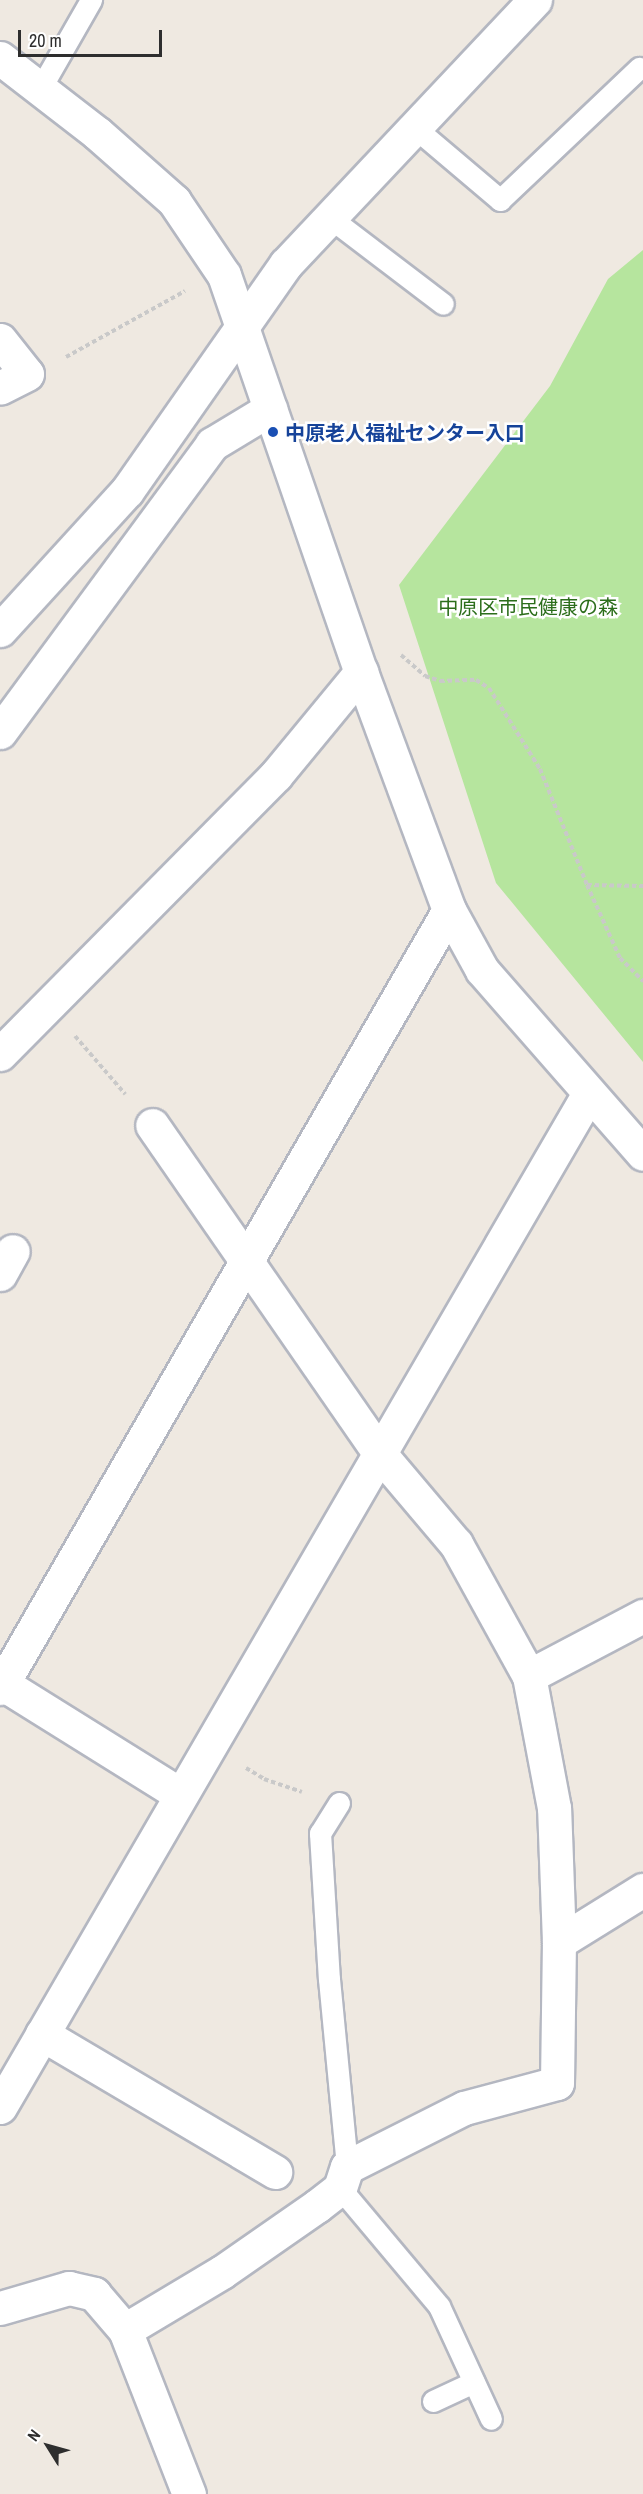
<!DOCTYPE html>
<meta charset="utf-8">
<style>
body{margin:0}
#map{position:relative;width:643px;height:2494px;overflow:hidden;background:#efe9e1;font-family:"Archivo Narrow","Noto Sans JP",sans-serif}
div>[style]{position:absolute}
.green>*{inset:0;background:#b6e59e}
.path>*{height:4px;margin-top:-2px;transform-origin:0;background:repeating-linear-gradient(90deg,#c9c9c9 0 4.5px,transparent 0 7.5px)}
.roads{filter:drop-shadow(2px 0 #b4b7c1) drop-shadow(-2px 0 #b4b7c1) drop-shadow(0 2px #b4b7c1) drop-shadow(0 -2px #b4b7c1)}
.service>*{height:21px;margin:-10.5px;padding:0 10.5px;transform-origin:10.5px;border-radius:10.5px;background:#fff}
.minor>*{height:33px;margin:-16.5px;padding:0 16.5px;transform-origin:16.5px;border-radius:16.5px;background:#fff}
.tertiary>*{height:33px;margin:-16.5px;padding:0 16.5px;transform-origin:16.5px;border-radius:16.5px;background:#fff}
.dots>*{width:16px;height:16px;translate:-50% -50%;box-sizing:border-box;border:3px solid #fff;border-radius:50%}
span{translate:-50% -50%;white-space:nowrap;text-align:center;line-height:1.15;-webkit-text-stroke:5px #fff;paint-order:stroke}
.transit-label{font-size:20px;color:#164399;font-weight:700}
.left{translate:0 -50%;text-align:left}
.park-label{font-size:20px;color:#2c6e1b}
.north{position:absolute;left:18px;top:2416px;width:60px;height:60px;-webkit-text-stroke:4px #fff;paint-order:stroke;rotate:307deg;font-size:16px;font-weight:700;line-height:24px;text-align:center;color:#2e2e2e}
.north::after{content:'';display:block;margin:auto;width:21px;height:27px;background:#2e2e2e;clip-path:polygon(50% 0,100% 100%,50% 72%,0 100%)}
.scale{position:absolute;left:18px;top:30px;width:144px;height:27px;box-sizing:border-box;border:3px solid #2e2e2e;border-top:0;padding-left:8px;font-size:18px;line-height:21px;white-space:nowrap;color:#2e2e2e;-webkit-text-stroke:4px #fff;paint-order:stroke}
</style>
<div id="map">
<div class="green">
<div style="clip-path:polygon(643px 250px,643px 1062px,496px 883px,399px 585px,550px 386px,608px 279px)"></div>
</div>
<div class="path">
<div style="left:66px;top:357px;width:136px;rotate:-29deg"></div>
<div style="left:401px;top:655px;width:32px;rotate:41deg"></div>
<div style="left:425px;top:676px;width:16px;rotate:18deg"></div>
<div style="left:440px;top:681px;width:36px;rotate:-2deg"></div>
<div style="left:476px;top:680px;width:15px;rotate:32deg"></div>
<div style="left:489px;top:688px;width:96px;rotate:57.8deg"></div>
<div style="left:540px;top:769px;width:125px;rotate:67.9deg"></div>
<div style="left:587px;top:885px;width:56px;rotate:1deg"></div>
<div style="left:587px;top:885px;width:80px;rotate:65.7deg"></div>
<div style="left:620px;top:958px;width:33px;rotate:45deg"></div>
<div style="left:75px;top:1036px;width:77px;rotate:49.2deg"></div>
<div style="left:246px;top:1768px;width:21px;rotate:31deg"></div>
<div style="left:264px;top:1779px;width:40px;rotate:18.9deg"></div>
</div>
<div class="roads">
<div class="service">
<div style="left:40px;top:89px;width:103px;rotate:-60.2deg"></div>
<div style="left:414px;top:127px;width:113px;rotate:40.3deg"></div>
<div style="left:500px;top:200px;width:192px;rotate:-43.5deg"></div>
<div style="left:329px;top:217px;width:143px;rotate:37.3deg"></div>
<div style="left:339px;top:1803px;width:36px;rotate:122deg"></div>
<div style="left:320px;top:1833px;width:146px;rotate:86.5deg"></div>
<div style="left:329px;top:1979px;width:189px;rotate:84.5deg"></div>
<div style="left:340px;top:2188px;width:154px;rotate:50deg"></div>
<div style="left:439px;top:2306px;width:124px;rotate:65.3deg"></div>
<div style="left:433px;top:2401px;width:45px;rotate:-24.9deg"></div>
</div>
<div class="minor">
<div style="left:0;top:340px;width:43px;rotate:51.5deg"></div>
<div style="left:27px;top:374px;width:30px;rotate:153deg"></div>
<div style="left:0;top:630px;width:188px;rotate:-47.6deg"></div>
<div style="left:127px;top:491px;width:277px;rotate:-55deg"></div>
<div style="left:286px;top:264px;width:363px;rotate:-46.7deg"></div>
<div style="left:0;top:732px;width:358px;rotate:-53.6deg"></div>
<div style="left:212px;top:444px;width:68px;rotate:-31.1deg"></div>
<div style="left:0;top:1054px;width:392px;rotate:-45.3deg"></div>
<div style="left:276px;top:775px;width:134px;rotate:-50.5deg"></div>
<div style="left:0;top:1274px;width:26px;rotate:-61deg"></div>
<div style="left:529px;top:1676px;width:129px;rotate:-27.8deg"></div>
<div style="left:0;top:1682px;width:213px;rotate:32deg"></div>
<div style="left:0;top:1688px;width:898px;rotate:-60.01deg"></div>
<div style="left:559px;top:1942px;width:99px;rotate:-31.8deg"></div>
<div style="left:42px;top:2034px;width:271px;rotate:30.6deg"></div>
<div style="left:0;top:2107px;width:1170px;rotate:-59.84deg"></div>
<div style="left:0;top:2308px;width:72px;rotate:-16.2deg"></div>
<div style="left:69px;top:2288px;width:26px;rotate:13deg"></div>
<div style="left:94px;top:2294px;width:48px;rotate:49.3deg"></div>
<div style="left:125px;top:2330px;width:176px;rotate:68.7deg"></div>
<div style="left:125px;top:2330px;width:113px;rotate:-30.9deg"></div>
<div style="left:222px;top:2272px;width:116px;rotate:-34.8deg"></div>
<div style="left:317px;top:2206px;width:29px;rotate:-38deg"></div>
<div style="left:340px;top:2188px;width:22px;rotate:-72deg"></div>
<div style="left:347px;top:2167px;width:131px;rotate:-26.8deg"></div>
<div style="left:464px;top:2108px;width:96px;rotate:-15deg"></div>
<div style="left:557px;top:2083px;width:141px;rotate:-89.2deg"></div>
<div style="left:559px;top:1942px;width:134px;rotate:-92.1deg"></div>
<div style="left:554px;top:1808px;width:134px;rotate:-100.7deg"></div>
<div style="left:529px;top:1676px;width:151px;rotate:-118.9deg"></div>
<div style="left:456px;top:1544px;width:118px;rotate:-130.2deg"></div>
<div style="left:380px;top:1454px;width:400px;rotate:-124.7deg"></div>
</div>
<div class="tertiary">
<div style="left:0;top:58px;width:123px;rotate:37.7deg"></div>
<div style="left:97px;top:133px;width:103px;rotate:41.4deg"></div>
<div style="left:174px;top:201px;width:89px;rotate:56deg"></div>
<div style="left:224px;top:275px;width:420px;rotate:71deg"></div>
<div style="left:361px;top:672px;width:254px;rotate:69.7deg"></div>
<div style="left:449px;top:910px;width:68px;rotate:61.2deg"></div>
<div style="left:482px;top:970px;width:244px;rotate:48.8deg"></div>
</div>
</div>
<div class="dots">
<div style="left:273px;top:432px;background:#1a4fb4"></div>
</div>
<div class="transit-label">
<span class="left" style="left:285px;top:432px">中原老人福祉センター入口</span>
</div>
<div class="park-label">
<span style="left:528px;top:606px">中原区市民健康の森</span>
</div>
<div class="north">N</div>
<div class="scale">20 m</div>
</div>
